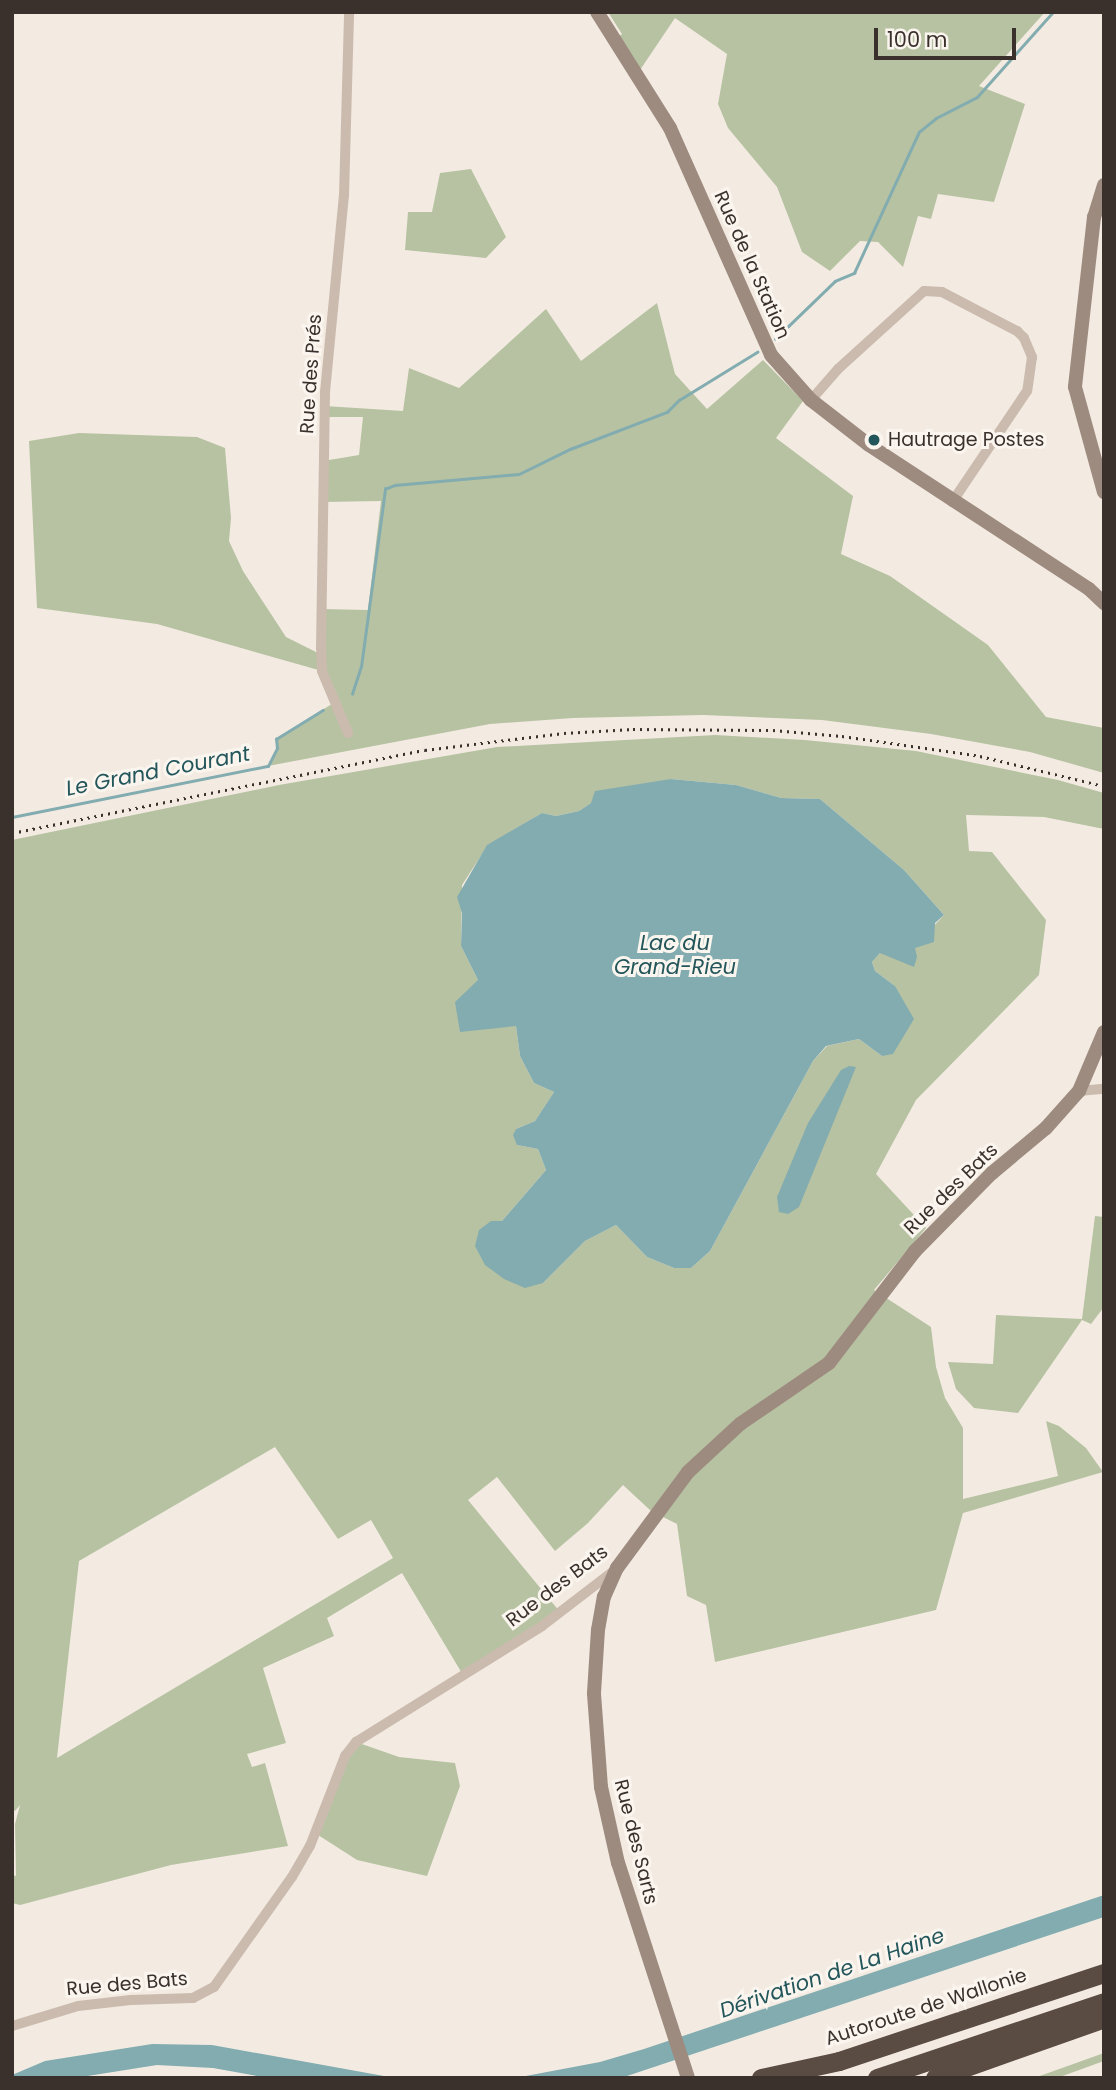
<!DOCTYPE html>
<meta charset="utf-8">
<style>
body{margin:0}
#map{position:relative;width:1116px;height:2090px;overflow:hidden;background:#f3ebe2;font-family:Poppins,sans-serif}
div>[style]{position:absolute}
.green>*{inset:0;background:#b7c2a2}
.water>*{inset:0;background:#82acaf}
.stream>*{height:2.5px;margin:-1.25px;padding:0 1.25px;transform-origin:1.25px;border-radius:1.25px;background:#82acaf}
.street>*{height:10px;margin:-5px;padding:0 5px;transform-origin:5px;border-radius:5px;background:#cbbbae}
.secondary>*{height:14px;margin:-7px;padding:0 7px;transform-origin:7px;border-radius:7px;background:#9e8b7f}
.highway>*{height:19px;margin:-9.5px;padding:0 9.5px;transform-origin:9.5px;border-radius:9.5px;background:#5a4b43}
.rail>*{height:2.5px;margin-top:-1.25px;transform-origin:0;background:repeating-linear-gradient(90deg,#3a302c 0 2px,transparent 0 7px)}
.dots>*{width:19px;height:19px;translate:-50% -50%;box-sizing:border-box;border:4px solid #faf5ee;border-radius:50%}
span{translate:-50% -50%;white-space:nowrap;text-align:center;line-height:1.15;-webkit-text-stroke:6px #faf5ee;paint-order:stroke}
.street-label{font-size:19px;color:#3a302c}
.poi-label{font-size:19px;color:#3a302c}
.left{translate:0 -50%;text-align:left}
.water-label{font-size:21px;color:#23565a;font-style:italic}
.frame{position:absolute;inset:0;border:14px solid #3a302c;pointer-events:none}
.scale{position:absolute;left:874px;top:28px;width:142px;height:32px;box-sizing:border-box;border:4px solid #3a302c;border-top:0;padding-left:9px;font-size:21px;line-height:24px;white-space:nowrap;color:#3a302c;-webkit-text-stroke:5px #faf5ee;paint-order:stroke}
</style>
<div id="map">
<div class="green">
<div style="clip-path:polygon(608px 12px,1045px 12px,979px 86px,1025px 104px,994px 202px,938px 194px,931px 219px,918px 216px,903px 267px,878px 242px,860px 241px,830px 271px,802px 252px,777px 187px,728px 128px,718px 104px,727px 54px,675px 18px,640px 70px,618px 37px,622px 34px)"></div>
<div style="clip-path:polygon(471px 169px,506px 237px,486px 258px,405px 250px,408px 212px,432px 212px,440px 173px)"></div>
<div style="clip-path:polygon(657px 303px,675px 374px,707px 409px,763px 360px,803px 401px,776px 438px,853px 496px,841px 554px,890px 576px,988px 645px,1046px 717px,1104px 728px,1104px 773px,1030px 752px,931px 734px,822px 720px,703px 715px,573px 718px,490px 724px,268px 766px,277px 748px,276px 739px,335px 702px,322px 671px,157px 624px,37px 608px,29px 441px,79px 433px,197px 437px,225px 448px,231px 518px,229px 541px,243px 571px,286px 637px,320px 654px,321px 609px,368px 610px,381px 501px,322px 502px,323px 461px,359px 455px,363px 417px,325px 417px,325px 406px,403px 411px,409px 368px,459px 388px,546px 309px,581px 361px)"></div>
<div style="clip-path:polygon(evenodd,715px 735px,805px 740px,916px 751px,1058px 780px,1104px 793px,1104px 829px,1044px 817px,966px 815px,969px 851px,992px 852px,1046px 920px,1039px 975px,916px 1100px,876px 1174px,926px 1228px,874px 1290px,931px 1327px,936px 1367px,945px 1398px,963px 1428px,963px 1499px,1058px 1476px,1046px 1421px,1059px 1426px,1086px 1448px,1103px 1472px,963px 1513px,936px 1610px,715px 1662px,706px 1605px,687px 1596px,677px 1524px,651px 1511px,623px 1485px,588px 1523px,555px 1551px,497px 1477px,468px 1500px,560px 1612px,463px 1675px,402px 1573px,327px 1618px,334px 1636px,263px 1668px,286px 1743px,247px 1754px,252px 1767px,265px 1763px,288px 1846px,171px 1865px,20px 1905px,12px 1903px,12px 1875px,16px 1876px,15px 1824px,20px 1805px,15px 1811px,12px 1808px,12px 840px,279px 785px,497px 747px,715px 735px,671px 779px,736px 785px,781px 798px,820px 799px,904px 870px,944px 915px,914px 947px,880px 953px,872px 962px,875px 971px,895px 986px,882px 1056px,859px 1039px,827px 1046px,813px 1061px,710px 1251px,691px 1268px,674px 1268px,647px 1257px,616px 1225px,585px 1241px,543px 1283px,502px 1221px,546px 1170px,538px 1149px,517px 1145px,516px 1129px,535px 1121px,554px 1092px,534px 1083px,520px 1056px,516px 1026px,478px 980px,461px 946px,462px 885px,488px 845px,542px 813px,556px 816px,579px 811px,591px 803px,671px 779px,715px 735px,275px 1447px,338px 1539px,371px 1520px,393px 1558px,57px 1758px,79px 1561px,275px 1447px)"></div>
<div style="clip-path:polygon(1095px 1216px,1104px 1217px,1104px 1307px,1091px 1324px,1082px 1320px,1018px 1413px,974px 1408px,956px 1389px,948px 1362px,993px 1364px,996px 1315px,1082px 1319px)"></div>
<div style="clip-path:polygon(356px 1742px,399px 1757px,455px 1763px,460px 1786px,427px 1876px,357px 1860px,315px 1833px)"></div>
<div style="clip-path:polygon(1104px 2053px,1104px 2061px,1057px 2078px,1034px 2078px)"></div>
</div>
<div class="water">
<div style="clip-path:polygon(671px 779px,736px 785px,781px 798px,820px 799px,904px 870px,944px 915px,935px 923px,934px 942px,915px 948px,917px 957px,914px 967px,880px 953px,872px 962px,875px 971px,895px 986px,914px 1019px,893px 1054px,882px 1056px,859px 1039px,826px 1046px,813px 1061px,710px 1251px,691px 1268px,674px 1268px,647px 1257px,616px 1225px,585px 1241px,543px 1283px,525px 1288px,504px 1279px,485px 1265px,475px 1246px,479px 1230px,491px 1221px,502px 1221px,546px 1170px,538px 1149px,517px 1145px,513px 1135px,516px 1129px,535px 1121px,554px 1092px,534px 1083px,520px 1056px,516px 1026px,460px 1032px,455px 1002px,478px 980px,461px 946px,462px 913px,457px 897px,487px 845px,542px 813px,556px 816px,579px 811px,591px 803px,595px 791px)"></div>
<div style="clip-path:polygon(849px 1066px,856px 1067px,799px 1207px,788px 1214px,779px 1212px,777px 1197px,808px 1123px,841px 1070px)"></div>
<div style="clip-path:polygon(1104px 1895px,1104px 1917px,621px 2078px,515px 2078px,600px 2062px,644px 2049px)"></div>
<div style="clip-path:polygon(152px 2044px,212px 2045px,395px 2078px,268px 2078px,213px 2068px,157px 2065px,75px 2078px,12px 2078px,12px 2075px,45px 2061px)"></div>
</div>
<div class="stream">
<div style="left:775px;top:339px;width:83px;rotate:-44deg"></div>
<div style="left:835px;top:281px;width:21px;rotate:-23deg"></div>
<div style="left:854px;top:273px;width:155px;rotate:-65.3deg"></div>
<div style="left:919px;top:132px;width:22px;rotate:-39deg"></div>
<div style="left:936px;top:118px;width:46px;rotate:-27.1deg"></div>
<div style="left:977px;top:97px;width:114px;rotate:-48.2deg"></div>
<div style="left:352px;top:694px;width:28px;rotate:-72deg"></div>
<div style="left:361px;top:667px;width:180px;rotate:-82.3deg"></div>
<div style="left:385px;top:489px;width:11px;rotate:-22deg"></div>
<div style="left:395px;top:485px;width:124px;rotate:-5.1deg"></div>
<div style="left:519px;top:474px;width:57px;rotate:-26.1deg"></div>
<div style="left:570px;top:449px;width:104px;rotate:-20.9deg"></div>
<div style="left:667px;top:412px;width:17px;rotate:-45deg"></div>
<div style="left:679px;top:400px;width:92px;rotate:-31.6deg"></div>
<div style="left:12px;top:817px;width:261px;rotate:-11.3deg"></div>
<div style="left:268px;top:766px;width:20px;rotate:-63deg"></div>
<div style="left:277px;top:748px;width:9px;rotate:-96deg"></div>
<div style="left:276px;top:739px;width:55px;rotate:-31.7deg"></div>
</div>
<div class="street">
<div style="left:811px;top:400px;width:41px;rotate:-48.9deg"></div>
<div style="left:838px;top:369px;width:116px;rotate:-42.2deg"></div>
<div style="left:924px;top:291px;width:18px;rotate:3deg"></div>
<div style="left:942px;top:292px;width:85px;rotate:27.5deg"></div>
<div style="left:1017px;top:331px;width:10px;rotate:45deg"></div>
<div style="left:1024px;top:338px;width:21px;rotate:67deg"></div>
<div style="left:1032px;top:357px;width:34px;rotate:98deg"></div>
<div style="left:1027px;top:391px;width:134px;rotate:124deg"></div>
<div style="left:348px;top:733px;width:67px;rotate:-112.8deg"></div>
<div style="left:322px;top:671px;width:23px;rotate:-92deg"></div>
<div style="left:321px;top:648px;width:256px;rotate:-89.1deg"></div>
<div style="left:325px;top:392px;width:198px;rotate:-84.5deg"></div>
<div style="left:344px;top:195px;width:183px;rotate:-88.4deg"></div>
<div style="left:1079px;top:1091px;width:25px;rotate:-5deg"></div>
<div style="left:12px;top:2026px;width:69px;rotate:-16.9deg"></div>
<div style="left:78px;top:2006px;width:53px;rotate:-6.5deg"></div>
<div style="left:131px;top:2000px;width:62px;rotate:-1.8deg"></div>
<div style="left:193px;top:1998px;width:24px;rotate:-28deg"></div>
<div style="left:214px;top:1987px;width:135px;rotate:-54.7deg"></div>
<div style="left:292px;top:1877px;width:36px;rotate:-60deg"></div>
<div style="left:310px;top:1846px;width:97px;rotate:-68.7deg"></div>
<div style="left:345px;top:1756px;width:18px;rotate:-52deg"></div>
<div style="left:356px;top:1742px;width:219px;rotate:-31.9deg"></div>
<div style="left:542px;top:1626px;width:92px;rotate:-37.5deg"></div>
</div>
<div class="secondary">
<div style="left:597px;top:12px;width:137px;rotate:57.8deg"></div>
<div style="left:670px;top:128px;width:248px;rotate:66deg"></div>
<div style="left:771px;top:355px;width:60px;rotate:48.4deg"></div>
<div style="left:811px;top:400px;width:73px;rotate:37.8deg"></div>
<div style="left:869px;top:445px;width:263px;rotate:33.2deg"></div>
<div style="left:1089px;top:589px;width:21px;rotate:43deg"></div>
<div style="left:1104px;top:185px;width:34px;rotate:107deg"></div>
<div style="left:1094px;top:217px;width:171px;rotate:96.4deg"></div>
<div style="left:1075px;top:387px;width:109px;rotate:74.6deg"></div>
<div style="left:688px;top:2078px;width:226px;rotate:-108deg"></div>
<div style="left:618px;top:1863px;width:78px;rotate:-102.6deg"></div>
<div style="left:601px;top:1787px;width:94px;rotate:-94.3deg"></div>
<div style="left:594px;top:1693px;width:63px;rotate:-86.4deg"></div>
<div style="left:598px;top:1630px;width:34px;rotate:-80deg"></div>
<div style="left:604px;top:1597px;width:32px;rotate:-66deg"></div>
<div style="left:617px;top:1568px;width:119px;rotate:-53.5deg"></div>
<div style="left:688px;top:1472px;width:71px;rotate:-42.7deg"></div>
<div style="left:740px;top:1424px;width:108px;rotate:-34.4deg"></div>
<div style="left:829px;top:1363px;width:141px;rotate:-52.5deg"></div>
<div style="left:915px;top:1251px;width:110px;rotate:-45.4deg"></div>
<div style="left:992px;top:1173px;width:70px;rotate:-39.8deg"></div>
<div style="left:1046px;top:1128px;width:50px;rotate:-48.3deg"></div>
<div style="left:1079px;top:1091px;width:64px;rotate:-67deg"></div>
</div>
<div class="highway">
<div style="left:761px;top:2078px;width:80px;rotate:-12.3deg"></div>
<div style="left:839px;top:2061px;width:279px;rotate:-18.4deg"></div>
<div style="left:877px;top:2078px;width:239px;rotate:-18.5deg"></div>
<div style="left:935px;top:2078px;width:179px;rotate:-19.5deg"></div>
</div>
<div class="rail">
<div style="left:12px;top:833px;width:421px;rotate:-11.4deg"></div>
<div style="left:425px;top:750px;width:140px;rotate:-7deg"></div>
<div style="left:564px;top:733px;width:69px;rotate:-3.3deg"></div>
<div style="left:633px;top:729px;width:140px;rotate:0.4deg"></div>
<div style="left:773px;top:730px;width:69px;rotate:5deg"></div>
<div style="left:842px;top:736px;width:139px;rotate:8.2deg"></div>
<div style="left:980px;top:756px;width:128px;rotate:13.6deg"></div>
</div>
<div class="dots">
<div style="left:874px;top:440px;background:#23565a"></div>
</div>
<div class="street-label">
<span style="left:752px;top:265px;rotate:66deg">Rue de la Station</span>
<span style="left:311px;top:374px;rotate:-86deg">Rue des Prés</span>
<span style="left:951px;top:1189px;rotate:-44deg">Rue des Bats</span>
<span style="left:557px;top:1586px;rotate:-37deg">Rue des Bats</span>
<span style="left:636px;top:1842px;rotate:76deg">Rue des Sarts</span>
<span style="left:127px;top:1984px;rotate:-5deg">Rue des Bats</span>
<span style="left:926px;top:2007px;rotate:-18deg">Autoroute de Wallonie</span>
</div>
<div class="poi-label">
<span class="left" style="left:888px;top:440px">Hautrage Postes</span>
</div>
<div class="water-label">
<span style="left:158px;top:771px;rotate:-11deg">Le Grand Courant</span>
<span style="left:675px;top:955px">Lac du<br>Grand-Rieu</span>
<span style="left:832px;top:1973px;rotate:-19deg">Dérivation de La Haine</span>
</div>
<div class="frame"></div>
<div class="scale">100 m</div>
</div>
